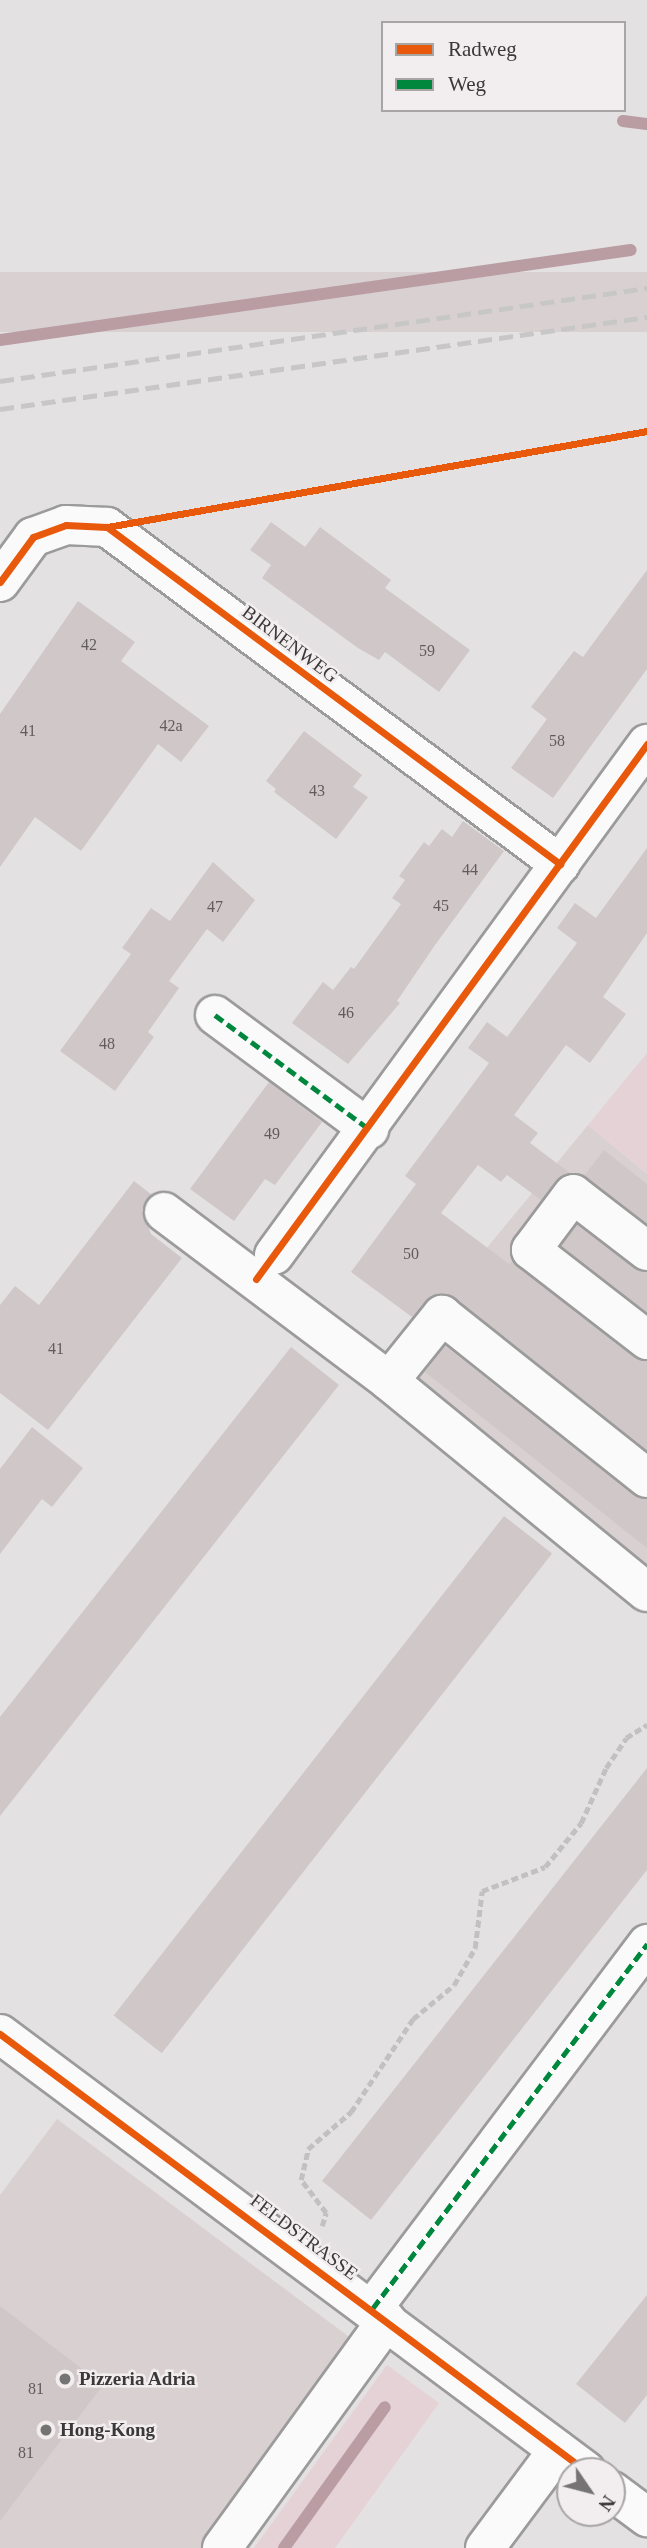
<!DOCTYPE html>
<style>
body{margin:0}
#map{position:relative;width:647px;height:2548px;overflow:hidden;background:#e4e1e2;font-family:Georgia,serif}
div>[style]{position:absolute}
.built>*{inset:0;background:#d9d0d2;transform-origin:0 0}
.green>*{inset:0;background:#e5d2d6}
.stream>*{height:12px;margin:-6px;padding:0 6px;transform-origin:6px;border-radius:6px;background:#b99da3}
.building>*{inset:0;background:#d0c7c9;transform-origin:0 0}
.path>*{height:4.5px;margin-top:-2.25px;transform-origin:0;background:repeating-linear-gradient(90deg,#c1c1c1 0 7px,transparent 0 10.5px)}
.roads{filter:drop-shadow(2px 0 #9c9b9b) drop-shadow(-2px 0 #9c9b9b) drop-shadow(0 2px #9c9b9b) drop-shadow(0 -2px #9c9b9b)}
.minor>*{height:38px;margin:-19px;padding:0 19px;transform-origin:19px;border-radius:19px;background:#fbfafb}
.rail>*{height:5px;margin-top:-2.5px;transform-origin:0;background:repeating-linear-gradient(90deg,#c8c7c7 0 14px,transparent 0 21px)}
.quiet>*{height:5px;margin-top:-2.5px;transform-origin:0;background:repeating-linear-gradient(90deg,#00873e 0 10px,transparent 0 15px)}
.cycleway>*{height:7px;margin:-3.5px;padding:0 3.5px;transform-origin:3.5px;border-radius:3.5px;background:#e8590c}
.dots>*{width:19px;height:19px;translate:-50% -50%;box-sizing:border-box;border:4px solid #f2edee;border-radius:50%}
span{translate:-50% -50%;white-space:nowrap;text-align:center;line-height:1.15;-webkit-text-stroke:5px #f2edee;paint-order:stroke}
.number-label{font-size:16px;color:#605c5c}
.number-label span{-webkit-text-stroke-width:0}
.street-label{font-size:19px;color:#3a3838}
.poi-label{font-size:19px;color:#3a3838;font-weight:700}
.left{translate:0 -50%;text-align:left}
.legend{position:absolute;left:381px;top:21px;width:245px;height:91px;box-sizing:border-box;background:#f2edee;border:2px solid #a8a5a5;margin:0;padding:9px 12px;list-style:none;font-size:21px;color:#3a3838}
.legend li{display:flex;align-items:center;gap:14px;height:35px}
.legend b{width:35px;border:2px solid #a8a5a5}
.north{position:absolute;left:556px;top:2457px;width:70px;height:70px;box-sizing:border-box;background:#f2edee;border:2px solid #a8a5a5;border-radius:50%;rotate:125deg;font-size:19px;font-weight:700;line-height:28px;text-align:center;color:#3a3838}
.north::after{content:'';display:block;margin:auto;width:24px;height:32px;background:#767374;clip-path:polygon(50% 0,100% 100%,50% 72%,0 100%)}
</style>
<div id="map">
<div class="built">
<div style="left:647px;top:272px;width:60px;height:654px;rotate:90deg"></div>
<div style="clip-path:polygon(588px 1125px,647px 1174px,647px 1568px,393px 1362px)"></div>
<div style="clip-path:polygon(57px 2119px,356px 2342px,204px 2548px,0 2548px,0 2195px)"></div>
</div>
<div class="green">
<div style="clip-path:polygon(647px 1053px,647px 1174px,588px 1125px)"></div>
<div style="clip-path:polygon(387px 2365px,439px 2403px,335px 2548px,254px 2548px)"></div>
</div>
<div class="stream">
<div style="left:623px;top:121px;width:24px;rotate:7deg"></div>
<div style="left:0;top:340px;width:637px;rotate:-8.12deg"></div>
<div style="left:284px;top:2548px;width:173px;rotate:-54.4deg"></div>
</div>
<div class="building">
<div style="clip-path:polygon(271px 522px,305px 547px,320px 527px,391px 580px,385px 588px,470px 650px,439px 692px,385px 652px,379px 660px,358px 648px,262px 578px,271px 565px,250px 550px)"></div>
<div style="clip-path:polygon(647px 570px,647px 669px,553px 798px,511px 768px,547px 719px,531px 707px,574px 651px,583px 657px)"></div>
<div style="clip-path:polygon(78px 601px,135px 642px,121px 661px,209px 726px,181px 762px,158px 744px,81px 851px,35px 817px,0 867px,0 714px)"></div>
<div style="clip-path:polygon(304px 731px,362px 775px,353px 787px,368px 797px,336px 839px,274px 792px,276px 789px,266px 781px)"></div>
<div style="clip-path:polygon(463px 821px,504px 851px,435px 945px,397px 1001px,400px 1003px,348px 1064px,292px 1023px,323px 982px,333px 990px,351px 967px,354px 969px,401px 904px,392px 898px,405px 880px,399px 876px,424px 842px,429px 846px,442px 829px,452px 837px)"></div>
<div style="clip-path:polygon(647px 848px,647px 933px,603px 997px,626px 1014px,590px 1063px,566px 1045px,514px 1115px,538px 1133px,530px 1143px,570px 1173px,556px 1180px,541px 1200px,507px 1175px,501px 1182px,478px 1165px,441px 1213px,509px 1264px,512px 1261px,634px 1357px,647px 1361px,647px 1450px,455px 1298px,433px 1295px,412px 1317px,351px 1272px,416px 1184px,405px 1176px,489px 1063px,468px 1048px,487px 1022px,507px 1037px,577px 943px,557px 928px,575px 903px,596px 918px)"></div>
<div style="clip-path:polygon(213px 862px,255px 900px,223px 942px,207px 929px,169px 981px,179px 988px,148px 1032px,154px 1037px,115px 1091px,60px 1051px,131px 954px,122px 948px,151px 908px,170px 921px)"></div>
<div style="clip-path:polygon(269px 1082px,322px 1122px,275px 1185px,265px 1179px,234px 1221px,190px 1189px)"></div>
<div style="clip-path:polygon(604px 1150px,647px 1184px,647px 1223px,584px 1176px)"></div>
<div style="clip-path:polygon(134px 1181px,152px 1195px,142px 1210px,151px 1234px,182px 1258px,48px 1430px,0 1393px,0 1305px,15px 1286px,39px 1305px)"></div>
<div style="clip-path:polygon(577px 1225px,634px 1268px,647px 1272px,647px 1312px,561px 1246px)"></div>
<div style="clip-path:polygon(445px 1346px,633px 1495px,647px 1499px,647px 1548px,425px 1372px)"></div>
<div style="clip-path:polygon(291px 1347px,339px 1385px,0 1816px,0 1717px)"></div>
<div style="clip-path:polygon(32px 1427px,83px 1468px,52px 1507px,42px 1499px,0 1554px,0 1469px)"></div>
<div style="left:504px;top:1516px;width:61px;height:634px;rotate:38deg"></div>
<div style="clip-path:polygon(647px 1768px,647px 1870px,371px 2220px,322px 2181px)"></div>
<div style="clip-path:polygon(647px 2295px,647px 2395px,625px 2423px,576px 2384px)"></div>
<div style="clip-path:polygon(0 2306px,103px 2385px,0 2521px)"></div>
</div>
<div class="path">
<div style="left:322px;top:2226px;width:14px;rotate:-73deg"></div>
<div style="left:326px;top:2213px;width:41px;rotate:-127.1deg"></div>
<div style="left:301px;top:2180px;width:32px;rotate:-77deg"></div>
<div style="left:308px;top:2149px;width:57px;rotate:-40.7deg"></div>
<div style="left:351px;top:2112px;width:112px;rotate:-56.3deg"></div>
<div style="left:413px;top:2019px;width:53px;rotate:-39.7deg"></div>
<div style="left:454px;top:1985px;width:43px;rotate:-60.4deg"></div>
<div style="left:475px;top:1948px;width:57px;rotate:-83deg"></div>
<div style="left:482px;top:1891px;width:67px;rotate:-20.9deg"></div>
<div style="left:545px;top:1867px;width:57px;rotate:-50.7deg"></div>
<div style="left:581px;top:1823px;width:60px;rotate:-65.6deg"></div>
<div style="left:606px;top:1768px;width:36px;rotate:-56deg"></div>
<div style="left:626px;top:1738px;width:25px;rotate:-32deg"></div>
</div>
<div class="roads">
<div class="minor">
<div style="left:0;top:582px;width:56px;rotate:-53.7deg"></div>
<div style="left:33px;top:537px;width:35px;rotate:-20deg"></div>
<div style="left:66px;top:525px;width:41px;rotate:2.8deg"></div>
<div style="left:107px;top:527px;width:565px;rotate:36.65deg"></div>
<div style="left:215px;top:1015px;width:192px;rotate:36.5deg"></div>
<div style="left:164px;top:1212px;width:281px;rotate:36.9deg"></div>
<div style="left:389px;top:1381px;width:333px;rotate:39.3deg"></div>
<div style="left:647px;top:1251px;width:93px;rotate:-142.4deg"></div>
<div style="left:573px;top:1194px;width:70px;rotate:126.9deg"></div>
<div style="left:531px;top:1250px;width:147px;rotate:37.8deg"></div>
<div style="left:274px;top:1255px;width:633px;rotate:-53.87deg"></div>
<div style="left:389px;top:1381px;width:85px;rotate:-51.2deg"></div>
<div style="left:442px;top:1315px;width:262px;rotate:38.5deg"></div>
<div style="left:0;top:2034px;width:731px;rotate:36.71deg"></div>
<div style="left:373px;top:2308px;width:456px;rotate:-53deg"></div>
<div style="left:612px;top:2491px;width:44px;rotate:36.6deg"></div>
<div style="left:222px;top:2548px;width:281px;rotate:-54.1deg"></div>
<div style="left:485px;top:2548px;width:122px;rotate:-53.3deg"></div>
</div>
</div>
<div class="rail">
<div style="left:0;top:381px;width:654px;rotate:-8.18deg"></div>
<div style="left:0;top:409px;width:654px;rotate:-8.09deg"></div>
</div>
<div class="quiet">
<div style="left:215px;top:1015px;width:192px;rotate:36.5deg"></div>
<div style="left:373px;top:2308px;width:456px;rotate:-53deg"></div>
</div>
<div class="cycleway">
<div style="left:107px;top:527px;width:548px;rotate:-10.08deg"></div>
<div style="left:0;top:582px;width:56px;rotate:-53.7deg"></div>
<div style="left:33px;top:537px;width:35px;rotate:-20deg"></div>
<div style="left:66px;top:525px;width:41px;rotate:2.8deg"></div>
<div style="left:107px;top:527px;width:565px;rotate:36.65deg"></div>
<div style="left:256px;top:1279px;width:663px;rotate:-53.84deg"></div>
<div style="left:0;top:2034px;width:731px;rotate:36.71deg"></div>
</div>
<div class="dots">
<div style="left:65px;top:2379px;background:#767374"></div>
<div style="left:46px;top:2430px;background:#767374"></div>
</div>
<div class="number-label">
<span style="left:89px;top:645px">42</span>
<span style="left:427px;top:651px">59</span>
<span style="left:171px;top:726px">42a</span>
<span style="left:28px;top:731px">41</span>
<span style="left:557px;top:741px">58</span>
<span style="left:317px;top:791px">43</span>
<span style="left:470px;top:870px">44</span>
<span style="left:441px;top:906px">45</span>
<span style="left:215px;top:907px">47</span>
<span style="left:346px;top:1013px">46</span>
<span style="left:107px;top:1044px">48</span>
<span style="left:272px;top:1134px">49</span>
<span style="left:411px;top:1254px">50</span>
<span style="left:56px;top:1349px">41</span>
<span style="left:36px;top:2389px">81</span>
<span style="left:26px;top:2453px">81</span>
</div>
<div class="street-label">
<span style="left:290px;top:644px;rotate:37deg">BIRNENWEG</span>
<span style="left:304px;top:2237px;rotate:37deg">FELDSTRASSE</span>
</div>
<div class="poi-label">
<span class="left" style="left:79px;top:2379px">Pizzeria Adria</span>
<span class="left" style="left:60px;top:2430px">Hong-Kong</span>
</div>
<ul class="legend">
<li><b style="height:9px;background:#e8590c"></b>Radweg</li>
<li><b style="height:9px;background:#00873e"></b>Weg</li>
</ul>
<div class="north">N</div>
</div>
